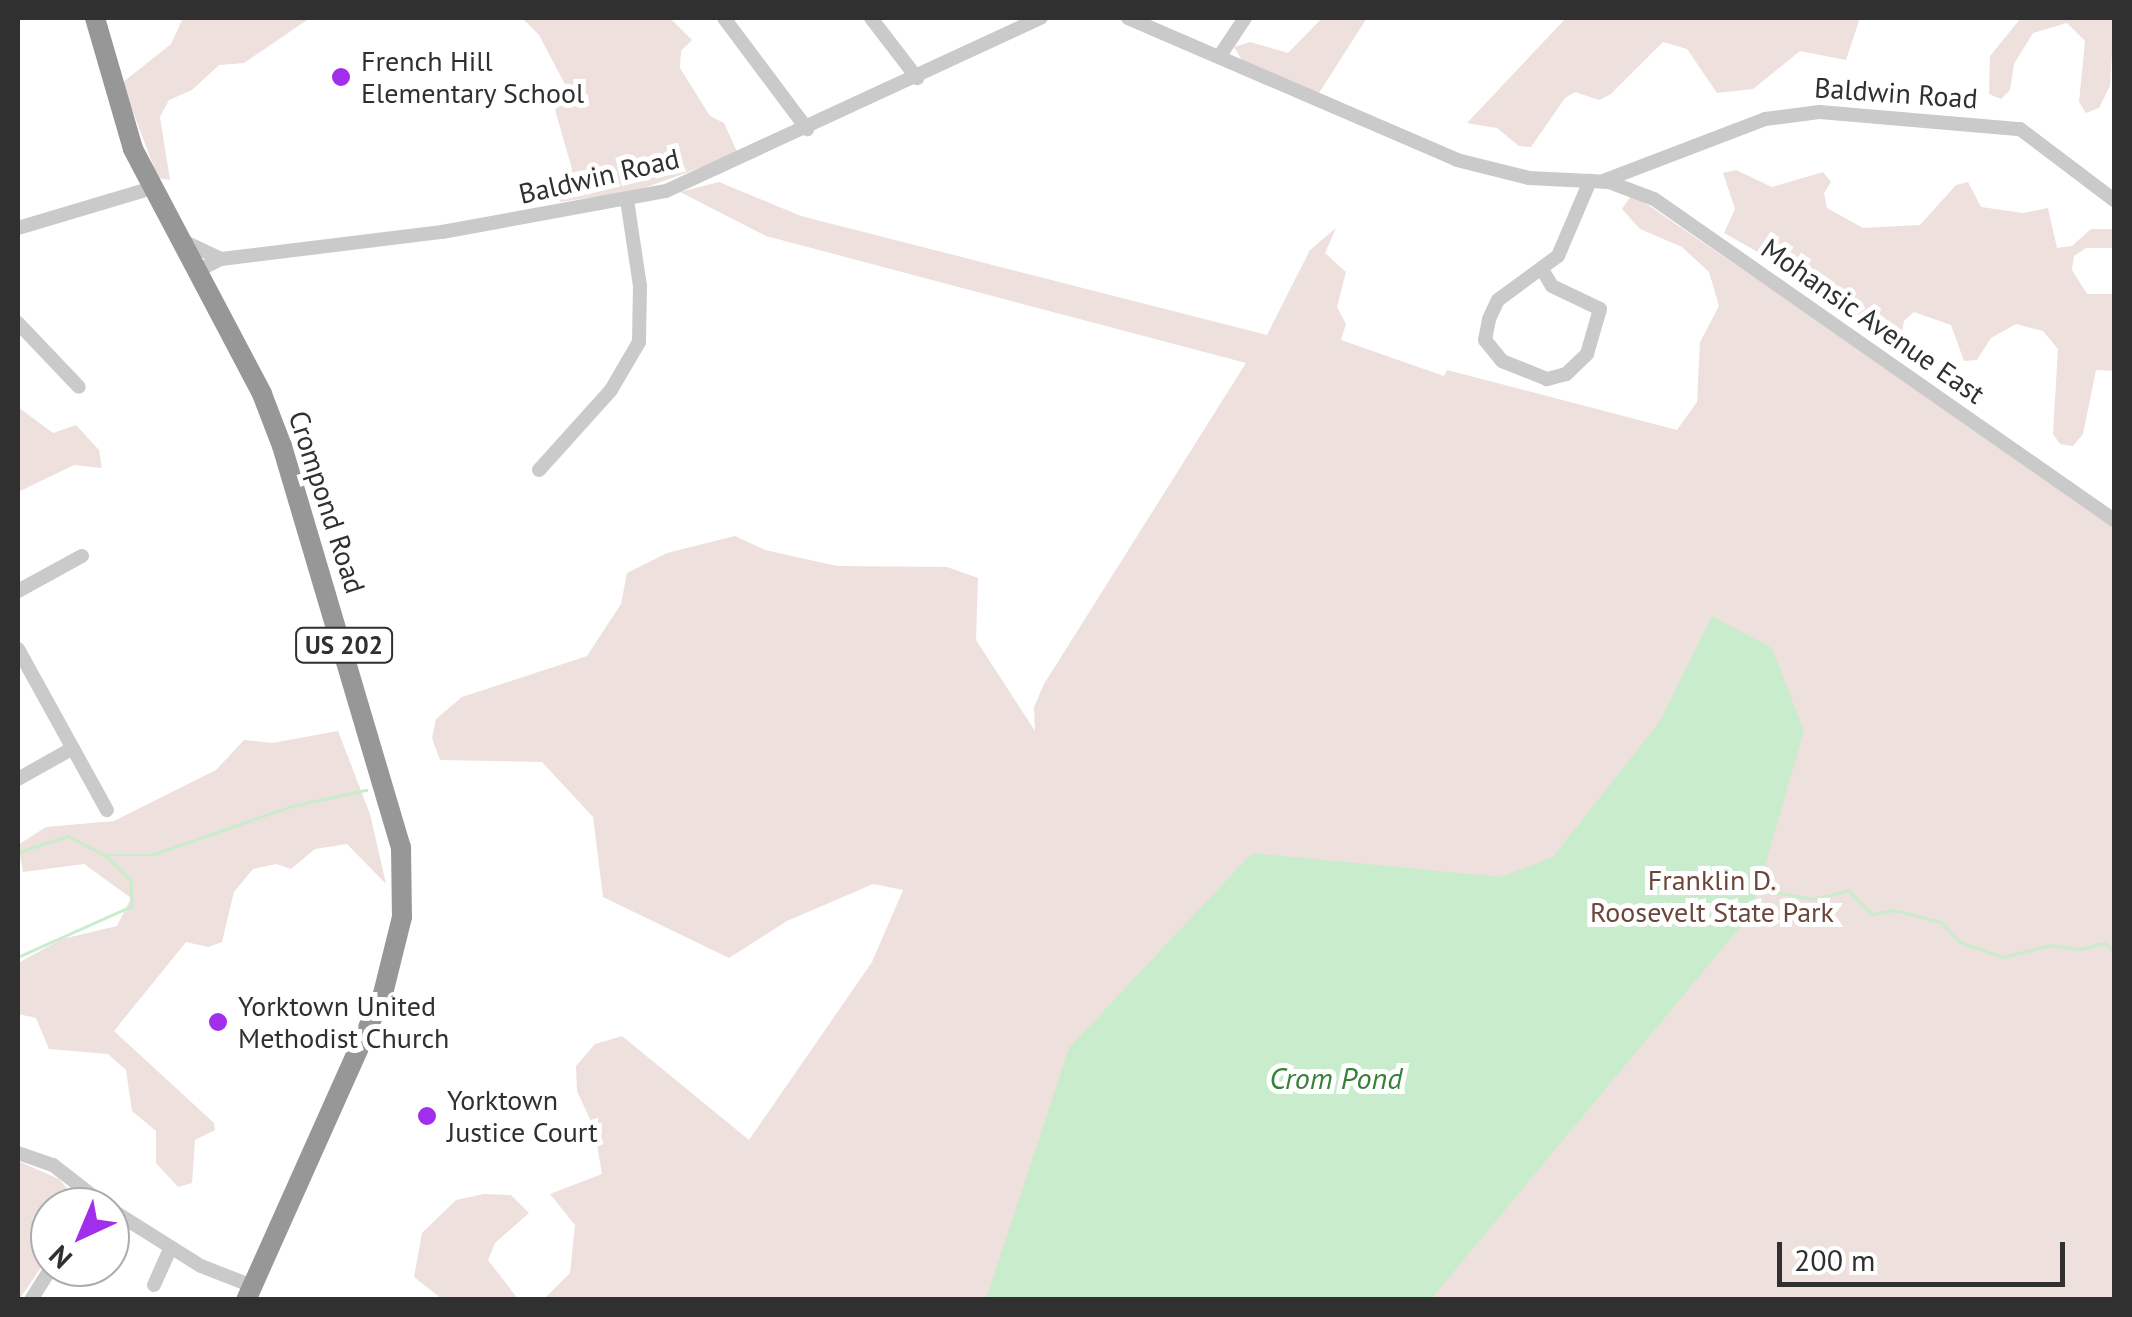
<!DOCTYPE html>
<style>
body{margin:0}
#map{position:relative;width:2132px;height:1317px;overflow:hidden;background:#fff;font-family:"PT Sans",sans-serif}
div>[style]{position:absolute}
.green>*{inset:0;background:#ede0dd}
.water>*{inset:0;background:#c9edcc}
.stream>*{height:2.5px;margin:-1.25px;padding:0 1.25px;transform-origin:1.25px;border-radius:1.25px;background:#c9edcc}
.minor>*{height:14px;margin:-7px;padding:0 7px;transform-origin:7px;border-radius:7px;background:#cacaca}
.highway>*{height:20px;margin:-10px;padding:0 10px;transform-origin:10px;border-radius:10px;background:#979797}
.dots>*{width:28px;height:28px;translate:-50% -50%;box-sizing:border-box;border:5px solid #fff;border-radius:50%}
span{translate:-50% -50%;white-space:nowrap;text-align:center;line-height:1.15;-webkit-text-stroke:10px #fff;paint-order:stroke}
.shield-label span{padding:2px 8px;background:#fff;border:2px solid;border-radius:8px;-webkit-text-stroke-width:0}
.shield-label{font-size:25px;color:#303030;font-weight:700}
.poi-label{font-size:28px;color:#303030}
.left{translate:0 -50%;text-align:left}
.street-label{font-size:28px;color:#303030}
.park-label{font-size:28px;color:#6d463b}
.water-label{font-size:30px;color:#358139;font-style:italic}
.frame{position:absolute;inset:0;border:20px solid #303030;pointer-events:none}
.north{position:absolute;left:30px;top:1187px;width:100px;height:100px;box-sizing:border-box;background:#fff;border:2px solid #acacac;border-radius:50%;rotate:224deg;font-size:28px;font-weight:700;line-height:40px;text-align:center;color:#303030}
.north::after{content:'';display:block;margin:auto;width:35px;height:45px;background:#a02eea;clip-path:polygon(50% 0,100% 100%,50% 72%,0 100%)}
.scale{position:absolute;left:1777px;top:1242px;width:288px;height:45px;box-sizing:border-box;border:5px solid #303030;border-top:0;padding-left:12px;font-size:30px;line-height:35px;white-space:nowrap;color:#303030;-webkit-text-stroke:8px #fff;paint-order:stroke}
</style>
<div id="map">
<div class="green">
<div style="clip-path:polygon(183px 18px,310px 18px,244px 63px,219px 65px,192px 90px,169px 100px,160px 117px,170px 180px,158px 178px,122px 83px,171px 44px)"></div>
<div style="clip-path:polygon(522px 18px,670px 18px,692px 40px,681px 51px,680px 68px,710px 116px,724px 123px,738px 154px,636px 191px,560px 202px,553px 187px,572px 169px,555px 110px,569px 92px,539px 35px)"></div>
<div style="clip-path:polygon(1322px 18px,1367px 18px,1317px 96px,1243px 62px,1234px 47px,1250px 42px,1288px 53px)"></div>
<div style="clip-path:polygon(1566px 18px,1860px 18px,1846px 60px,1800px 51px,1753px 89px,1717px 93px,1687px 49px,1663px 42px,1611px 94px,1599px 100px,1575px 92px,1565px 98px,1531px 147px,1519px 146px,1497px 128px,1467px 123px)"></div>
<div style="clip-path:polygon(2021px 18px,2114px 18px,2110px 86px,2099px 108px,2086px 113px,2079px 102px,2085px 41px,2067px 23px,2033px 33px,2014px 64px,2010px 90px,2001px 99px,1989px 94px,1990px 56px)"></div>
<div style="clip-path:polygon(1736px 170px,1772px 187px,1823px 172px,1831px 182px,1824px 193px,1827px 208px,1863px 228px,1920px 225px,1956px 185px,1968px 182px,1981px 207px,2023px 213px,2048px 208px,2057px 248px,2072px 246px,2091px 229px,2114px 229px,2114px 248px,2086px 248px,2074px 256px,2072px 270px,2087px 294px,2114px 294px,2114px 371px,2096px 370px,2083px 434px,2073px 446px,2060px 444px,2053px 434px,2058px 349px,2043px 331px,2016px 324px,1991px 338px,1977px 360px,1964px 361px,1951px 325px,1914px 312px,1904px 321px,1899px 348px,1887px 343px,1822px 288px,1724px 233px,1735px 209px,1723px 173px)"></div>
<div style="clip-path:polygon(719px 182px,801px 216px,1267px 335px,1310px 250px,1336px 228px,1325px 253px,1346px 272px,1337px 307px,1346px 324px,1341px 340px,1444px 376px,1447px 370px,1677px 430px,1697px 402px,1700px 342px,1719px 306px,1709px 272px,1682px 247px,1640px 229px,1622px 209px,1632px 194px,2114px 524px,2114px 1299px,544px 1299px,570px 1273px,575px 1225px,550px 1194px,602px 1174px,594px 1128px,577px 1091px,576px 1066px,595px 1044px,622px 1036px,749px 1140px,872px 962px,903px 890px,873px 884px,787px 921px,729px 958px,603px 897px,593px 817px,542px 762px,440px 760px,432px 738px,436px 719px,462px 697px,587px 656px,621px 604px,627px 573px,667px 553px,735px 536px,765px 550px,837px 566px,947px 567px,978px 578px,976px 640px,1035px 731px,1034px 707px,1044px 684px,1246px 363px,766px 236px,680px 192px)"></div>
<div style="clip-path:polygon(18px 407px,53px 433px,76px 425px,99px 450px,102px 468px,74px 465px,18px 492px)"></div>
<div style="clip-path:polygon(338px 731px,370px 814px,386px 884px,347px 844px,315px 849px,291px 869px,276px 864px,253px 869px,234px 892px,222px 942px,208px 947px,186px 942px,114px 1031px,214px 1123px,215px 1130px,195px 1140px,192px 1183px,178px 1187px,156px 1163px,156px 1131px,132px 1111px,126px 1070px,108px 1054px,49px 1049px,36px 1018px,18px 1014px,18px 963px,62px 939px,117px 926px,131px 898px,84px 864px,23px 872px,18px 845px,46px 827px,114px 821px,216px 770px,244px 740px,272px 743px)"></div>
<div style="clip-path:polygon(18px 1161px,59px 1179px,83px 1207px,50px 1207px,50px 1254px,19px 1300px)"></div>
<div style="clip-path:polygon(484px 1194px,511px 1195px,529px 1213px,495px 1243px,488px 1260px,518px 1299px,442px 1299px,414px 1277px,422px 1233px,456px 1200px)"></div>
</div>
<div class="water">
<div style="clip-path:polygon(1712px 616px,1772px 648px,1804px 731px,1751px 914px,1431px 1299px,986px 1299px,1069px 1048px,1252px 853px,1501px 877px,1553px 857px,1660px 721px)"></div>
</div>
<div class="stream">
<div style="left:18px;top:852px;width:52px;rotate:-17.7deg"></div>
<div style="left:68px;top:836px;width:42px;rotate:27.2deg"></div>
<div style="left:105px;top:855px;width:46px"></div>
<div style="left:151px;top:855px;width:149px;rotate:-19.2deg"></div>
<div style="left:292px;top:806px;width:76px;rotate:-12.2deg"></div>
<div style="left:1758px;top:889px;width:56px;rotate:10.3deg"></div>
<div style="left:1813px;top:899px;width:37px;rotate:-13deg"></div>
<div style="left:1849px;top:891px;width:33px;rotate:45deg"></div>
<div style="left:1872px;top:914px;width:22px;rotate:-10deg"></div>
<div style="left:1894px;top:910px;width:49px;rotate:14.3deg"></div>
<div style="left:1941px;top:922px;width:28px;rotate:46deg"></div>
<div style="left:1960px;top:942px;width:46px;rotate:19.2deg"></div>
<div style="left:2003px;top:957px;width:49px;rotate:-14deg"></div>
<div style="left:2051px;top:945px;width:29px;rotate:8deg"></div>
<div style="left:2080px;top:949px;width:25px;rotate:-14deg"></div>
<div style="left:2104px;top:943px;width:13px;rotate:39deg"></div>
<div style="left:18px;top:957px;width:125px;rotate:-24.1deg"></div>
<div style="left:132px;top:906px;width:26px;rotate:-94deg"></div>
<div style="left:130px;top:880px;width:35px;rotate:-135deg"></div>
</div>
<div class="minor">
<div style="left:724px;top:18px;width:139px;rotate:53.2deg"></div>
<div style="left:871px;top:18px;width:76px;rotate:52.5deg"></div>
<div style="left:1128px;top:18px;width:358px;rotate:23.3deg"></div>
<div style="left:1457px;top:160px;width:74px;rotate:14deg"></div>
<div style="left:1529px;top:178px;width:80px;rotate:2.9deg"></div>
<div style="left:1609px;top:182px;width:48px;rotate:20.7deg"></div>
<div style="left:1654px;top:199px;width:561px;rotate:34.91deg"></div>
<div style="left:1219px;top:57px;width:47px;rotate:-56.3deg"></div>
<div style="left:1603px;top:181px;width:173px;rotate:-20.9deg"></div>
<div style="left:1765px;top:119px;width:55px;rotate:-7.3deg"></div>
<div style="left:1820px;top:112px;width:201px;rotate:4.9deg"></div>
<div style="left:2020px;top:129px;width:118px;rotate:37.1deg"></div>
<div style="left:18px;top:228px;width:140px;rotate:-16.6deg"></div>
<div style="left:181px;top:240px;width:44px;rotate:25.4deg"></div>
<div style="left:197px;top:271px;width:27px;rotate:-27deg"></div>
<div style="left:221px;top:259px;width:223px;rotate:-7deg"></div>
<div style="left:442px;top:232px;width:228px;rotate:-10.4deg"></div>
<div style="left:666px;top:191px;width:413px;rotate:-24.8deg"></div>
<div style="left:1543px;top:271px;width:17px;rotate:59deg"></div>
<div style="left:1552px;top:286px;width:53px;rotate:25.6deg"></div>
<div style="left:1600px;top:309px;width:47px;rotate:106.1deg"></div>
<div style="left:1587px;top:354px;width:29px;rotate:136deg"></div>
<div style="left:1566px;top:374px;width:20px;rotate:165deg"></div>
<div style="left:1547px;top:379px;width:48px;rotate:-158.2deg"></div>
<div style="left:1502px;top:361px;width:27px;rotate:-129deg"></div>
<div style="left:1485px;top:340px;width:21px;rotate:-79deg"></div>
<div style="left:1489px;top:319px;width:21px;rotate:-65deg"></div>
<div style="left:1498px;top:300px;width:74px;rotate:-36.3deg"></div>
<div style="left:1558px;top:256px;width:82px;rotate:-66.9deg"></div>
<div style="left:18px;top:323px;width:88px;rotate:46.4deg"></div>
<div style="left:539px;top:470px;width:108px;rotate:-48deg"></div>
<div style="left:611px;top:390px;width:56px;rotate:-59.7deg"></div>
<div style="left:639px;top:342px;width:56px;rotate:-89deg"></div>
<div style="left:640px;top:286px;width:87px;rotate:-98.6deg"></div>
<div style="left:18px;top:591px;width:73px;rotate:-28.7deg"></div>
<div style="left:18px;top:649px;width:184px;rotate:61.1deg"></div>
<div style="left:18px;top:779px;width:63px;rotate:-29.4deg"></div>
<div style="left:18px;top:1153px;width:37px;rotate:19deg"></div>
<div style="left:53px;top:1165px;width:68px;rotate:37.9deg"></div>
<div style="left:110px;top:1209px;width:107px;rotate:32.1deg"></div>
<div style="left:201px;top:1266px;width:55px;rotate:21.4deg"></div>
<div style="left:154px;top:1285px;width:39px;rotate:-66deg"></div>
<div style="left:31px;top:1300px;width:39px;rotate:-58deg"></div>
</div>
<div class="highway">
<div style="left:95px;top:18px;width:136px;rotate:73.8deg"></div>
<div style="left:133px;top:149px;width:277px;rotate:62.2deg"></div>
<div style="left:262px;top:394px;width:56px;rotate:69deg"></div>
<div style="left:282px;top:446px;width:418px;rotate:73.5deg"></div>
<div style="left:401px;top:847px;width:70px;rotate:89.2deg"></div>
<div style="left:402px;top:917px;width:79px;rotate:103.9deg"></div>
<div style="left:383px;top:994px;width:335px;rotate:114.1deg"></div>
</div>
<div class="dots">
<div style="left:341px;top:77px;background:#a02eea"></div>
<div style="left:218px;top:1022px;background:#a02eea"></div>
<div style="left:427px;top:1116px;background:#a02eea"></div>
</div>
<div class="shield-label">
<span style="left:344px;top:645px">US 202</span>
</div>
<div class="poi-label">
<span class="left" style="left:361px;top:77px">French Hill<br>Elementary School</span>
<span class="left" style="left:238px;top:1022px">Yorktown United<br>Methodist Church</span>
<span class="left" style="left:447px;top:1116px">Yorktown<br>Justice Court</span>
</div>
<div class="street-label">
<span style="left:1896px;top:93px;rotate:4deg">Baldwin Road</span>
<span style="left:599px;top:176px;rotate:-13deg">Baldwin Road</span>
<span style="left:1873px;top:321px;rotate:35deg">Mohansic Avenue East</span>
<span style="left:327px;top:502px;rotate:72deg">Crompond Road</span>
</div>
<div class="park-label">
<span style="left:1712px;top:896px">Franklin D.<br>Roosevelt State Park</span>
</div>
<div class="water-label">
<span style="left:1336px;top:1078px">Crom Pond</span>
</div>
<div class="frame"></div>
<div class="north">N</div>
<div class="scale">200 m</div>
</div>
